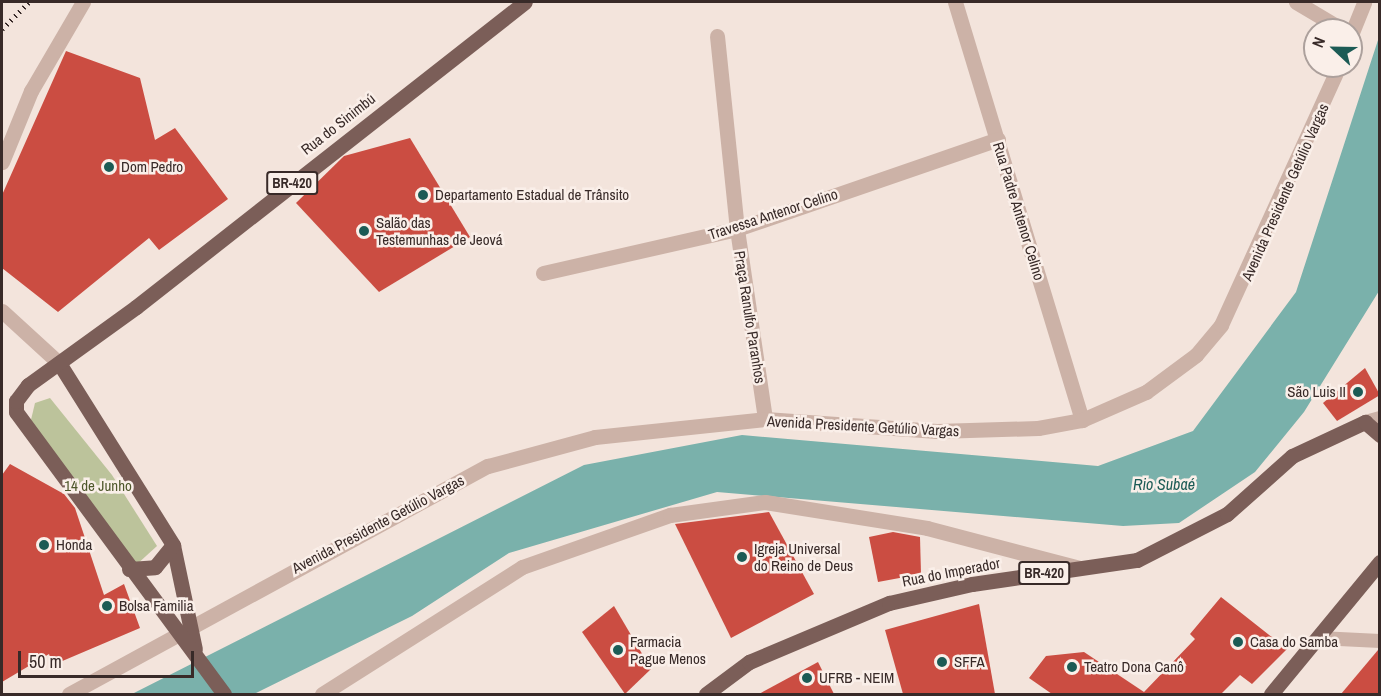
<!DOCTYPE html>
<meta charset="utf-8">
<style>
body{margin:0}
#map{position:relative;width:1381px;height:696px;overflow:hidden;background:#f3e4dc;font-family:"Archivo Narrow",sans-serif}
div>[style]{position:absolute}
.green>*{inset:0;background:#bcc39b}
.water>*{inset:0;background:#7ab1ab}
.building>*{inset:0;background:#cb4d42}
.lane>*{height:14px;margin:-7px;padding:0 7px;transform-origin:7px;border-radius:7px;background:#ccb2a7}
.street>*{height:15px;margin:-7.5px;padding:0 7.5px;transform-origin:7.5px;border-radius:7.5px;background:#ccb2a7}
.primary>*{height:15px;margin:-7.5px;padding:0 7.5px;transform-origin:7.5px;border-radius:7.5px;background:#7b5e58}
.rail>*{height:4.5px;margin-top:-2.25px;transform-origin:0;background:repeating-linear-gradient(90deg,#382a28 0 1.5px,transparent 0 6px)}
.dots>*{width:16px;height:16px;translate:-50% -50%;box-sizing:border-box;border:3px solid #faefe9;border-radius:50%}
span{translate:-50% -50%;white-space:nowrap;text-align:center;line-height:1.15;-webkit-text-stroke:5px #faefe9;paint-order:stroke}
.shield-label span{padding:2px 4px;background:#faefe9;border:2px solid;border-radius:4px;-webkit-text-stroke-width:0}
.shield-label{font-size:14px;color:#382a28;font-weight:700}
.street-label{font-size:15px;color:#382a28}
.poi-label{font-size:15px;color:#382a28}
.left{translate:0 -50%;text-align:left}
.right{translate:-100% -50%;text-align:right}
.park-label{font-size:15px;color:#4e572b}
.water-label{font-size:16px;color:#1c5b55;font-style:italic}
.frame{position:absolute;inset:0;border:3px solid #382a28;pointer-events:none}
.north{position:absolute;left:1303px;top:18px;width:60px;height:60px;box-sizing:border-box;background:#faefe9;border:2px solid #aca09c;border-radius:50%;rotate:292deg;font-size:16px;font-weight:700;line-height:24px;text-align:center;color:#382a28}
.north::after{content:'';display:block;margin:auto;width:21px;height:27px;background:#1c5b55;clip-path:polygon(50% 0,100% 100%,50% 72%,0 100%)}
.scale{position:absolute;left:18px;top:651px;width:176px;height:27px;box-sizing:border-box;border:3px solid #382a28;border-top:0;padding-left:8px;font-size:18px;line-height:21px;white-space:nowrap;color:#382a28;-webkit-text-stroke:4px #faefe9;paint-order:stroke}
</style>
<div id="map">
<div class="green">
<div style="clip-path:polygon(50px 398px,112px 475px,157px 546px,135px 566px,30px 424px,35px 403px)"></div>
</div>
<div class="water">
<div style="clip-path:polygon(1379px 37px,1379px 291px,1304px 412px,1255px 472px,1179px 523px,1123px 526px,717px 492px,509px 553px,412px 616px,254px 694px,132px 694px,584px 465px,742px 435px,1098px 466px,1193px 431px,1296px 292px)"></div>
</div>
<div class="building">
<div style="clip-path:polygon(66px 51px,140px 78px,155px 140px,175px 128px,228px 199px,159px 250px,149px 238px,58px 312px,2px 268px,2px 195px)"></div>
<div style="clip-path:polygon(410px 138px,470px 237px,379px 292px,296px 203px,344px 156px)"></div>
<div style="clip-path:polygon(1365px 368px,1380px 395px,1337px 421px,1323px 403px)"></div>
<div style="clip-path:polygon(10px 464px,64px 494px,75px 508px,104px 595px,124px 584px,140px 628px,53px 665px,49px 654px,2px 682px,2px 475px)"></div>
<div style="clip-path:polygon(769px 512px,814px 594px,731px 638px,675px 524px)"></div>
<div style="clip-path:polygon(893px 532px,920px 537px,921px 574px,878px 582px,869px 537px)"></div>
<div style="clip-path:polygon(1221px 597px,1287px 649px,1252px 684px,1240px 675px,1221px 694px,1052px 694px,1029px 678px,1046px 656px,1084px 652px,1144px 692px,1195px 639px,1190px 634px)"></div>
<div style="clip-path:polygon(979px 604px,995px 694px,903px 694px,885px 630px)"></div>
<div style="clip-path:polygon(614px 606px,651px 669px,625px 694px,582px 632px)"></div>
<div style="clip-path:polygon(1378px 650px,1380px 694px,1341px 694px)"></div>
<div style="clip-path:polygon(818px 662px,834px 694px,759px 694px)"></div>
</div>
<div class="lane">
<div style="left:1319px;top:638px;width:61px;rotate:2.8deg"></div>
</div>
<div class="street">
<div style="left:955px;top:2px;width:437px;rotate:73.1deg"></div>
<div style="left:1296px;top:2px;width:55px;rotate:30.8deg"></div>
<div style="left:1351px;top:35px;width:35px;rotate:-68deg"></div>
<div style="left:717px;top:36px;width:194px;rotate:84.1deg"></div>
<div style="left:737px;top:229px;width:192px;rotate:81.6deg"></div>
<div style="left:2px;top:162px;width:77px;rotate:-67.8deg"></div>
<div style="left:31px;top:91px;width:103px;rotate:-59.7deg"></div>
<div style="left:543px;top:273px;width:199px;rotate:-12.8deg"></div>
<div style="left:737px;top:229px;width:276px;rotate:-19deg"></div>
<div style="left:2px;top:311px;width:77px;rotate:42.4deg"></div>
<div style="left:1365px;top:422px;width:16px;rotate:-15deg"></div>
<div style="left:69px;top:694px;width:477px;rotate:-28.6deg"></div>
<div style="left:488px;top:466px;width:111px;rotate:-15.2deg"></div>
<div style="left:595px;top:437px;width:171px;rotate:-6deg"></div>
<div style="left:765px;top:419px;width:172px;rotate:4deg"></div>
<div style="left:937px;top:431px;width:101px;rotate:-1.7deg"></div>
<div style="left:1038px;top:428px;width:45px;rotate:-10.3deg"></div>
<div style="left:1082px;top:420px;width:70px;rotate:-23.6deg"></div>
<div style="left:1146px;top:392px;width:62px;rotate:-36.5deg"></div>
<div style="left:1196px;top:355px;width:39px;rotate:-50deg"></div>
<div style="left:1221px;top:325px;width:285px;rotate:-65.5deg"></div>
<div style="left:322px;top:694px;width:237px;rotate:-32.4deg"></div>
<div style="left:522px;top:567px;width:157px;rotate:-19.4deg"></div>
<div style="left:670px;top:515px;width:96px;rotate:-7.8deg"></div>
<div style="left:765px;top:502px;width:164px;rotate:9.1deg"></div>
<div style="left:927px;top:528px;width:157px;rotate:14.7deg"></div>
</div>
<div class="primary">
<div style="left:59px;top:363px;width:215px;rotate:57.9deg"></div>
<div style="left:173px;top:545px;width:106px;rotate:78.1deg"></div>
<div style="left:129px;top:569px;width:26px;rotate:-4deg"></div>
<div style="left:155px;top:567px;width:28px;rotate:-51deg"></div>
<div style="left:224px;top:694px;width:350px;rotate:-126.4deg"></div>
<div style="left:16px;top:412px;width:11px;rotate:-90deg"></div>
<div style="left:16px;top:401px;width:20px;rotate:-53deg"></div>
<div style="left:28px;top:385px;width:133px;rotate:-35.8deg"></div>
<div style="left:136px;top:307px;width:494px;rotate:-38.1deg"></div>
<div style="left:706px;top:694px;width:54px;rotate:-36.7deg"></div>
<div style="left:749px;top:662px;width:152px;rotate:-22.9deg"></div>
<div style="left:889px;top:603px;width:85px;rotate:-12.9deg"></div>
<div style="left:972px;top:584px;width:167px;rotate:-8.3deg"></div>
<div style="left:1137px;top:560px;width:101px;rotate:-27.1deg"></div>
<div style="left:1227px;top:514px;width:87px;rotate:-41.7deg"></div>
<div style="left:1292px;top:456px;width:81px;rotate:-25deg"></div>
<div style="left:1365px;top:422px;width:20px;rotate:41deg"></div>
<div style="left:1271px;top:694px;width:171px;rotate:-50.5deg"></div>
</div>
<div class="rail">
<div style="left:2px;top:29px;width:38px;rotate:-45deg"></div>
</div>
<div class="dots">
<div style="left:109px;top:167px;background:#1c5b55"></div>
<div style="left:423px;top:195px;background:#1c5b55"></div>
<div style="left:364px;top:231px;background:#1c5b55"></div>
<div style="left:1358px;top:392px;background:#1c5b55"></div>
<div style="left:44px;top:545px;background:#1c5b55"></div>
<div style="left:742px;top:557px;background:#1c5b55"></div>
<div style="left:107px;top:606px;background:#1c5b55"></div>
<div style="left:1238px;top:642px;background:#1c5b55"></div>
<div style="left:618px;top:650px;background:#1c5b55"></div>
<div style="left:942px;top:662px;background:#1c5b55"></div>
<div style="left:1072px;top:667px;background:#1c5b55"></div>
<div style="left:807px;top:678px;background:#1c5b55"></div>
</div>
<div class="shield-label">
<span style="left:292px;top:183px">BR-420</span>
<span style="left:1044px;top:573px">BR-420</span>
</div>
<div class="street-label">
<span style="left:338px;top:124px;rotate:-38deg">Rua do Sinimbú</span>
<span style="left:1285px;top:192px;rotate:-66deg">Avenida Presidente Getúlio Vargas</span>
<span style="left:1019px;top:211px;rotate:73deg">Rua Padre Antenor Celino</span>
<span style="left:773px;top:214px;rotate:-18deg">Travessa Antenor Celino</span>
<span style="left:750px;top:317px;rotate:81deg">Praça Ranulfo Paranhos</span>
<span style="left:863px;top:426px;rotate:3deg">Avenida Presidente Getúlio Vargas</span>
<span style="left:378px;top:524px;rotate:-28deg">Avenida Presidente Getúlio Vargas</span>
<span style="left:951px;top:572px;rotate:-11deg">Rua do Imperador</span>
</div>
<div class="poi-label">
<span class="left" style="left:121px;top:167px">Dom Pedro</span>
<span class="left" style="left:435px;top:195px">Departamento Estadual de Trânsito</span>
<span class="left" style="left:376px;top:231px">Salão das<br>Testemunhas de Jeová</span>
<span class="right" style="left:1346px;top:392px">São Luis II</span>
<span class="left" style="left:56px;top:545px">Honda</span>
<span class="left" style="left:754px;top:557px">Igreja Universal<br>do Reino de Deus</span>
<span class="left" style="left:119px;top:606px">Bolsa Familia</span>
<span class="left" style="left:630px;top:650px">Farmacia<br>Pague Menos</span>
<span class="left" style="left:1250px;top:642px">Casa do Samba</span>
<span class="left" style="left:954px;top:662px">SFFA</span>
<span class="left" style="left:1084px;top:667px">Teatro Dona Canô</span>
<span class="left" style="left:819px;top:678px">UFRB - NEIM</span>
</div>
<div class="park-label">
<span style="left:98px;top:486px">14 de Junho</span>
</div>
<div class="water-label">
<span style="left:1164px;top:484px">Rio Subaé</span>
</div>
<div class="frame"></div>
<div class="north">N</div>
<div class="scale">50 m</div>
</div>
